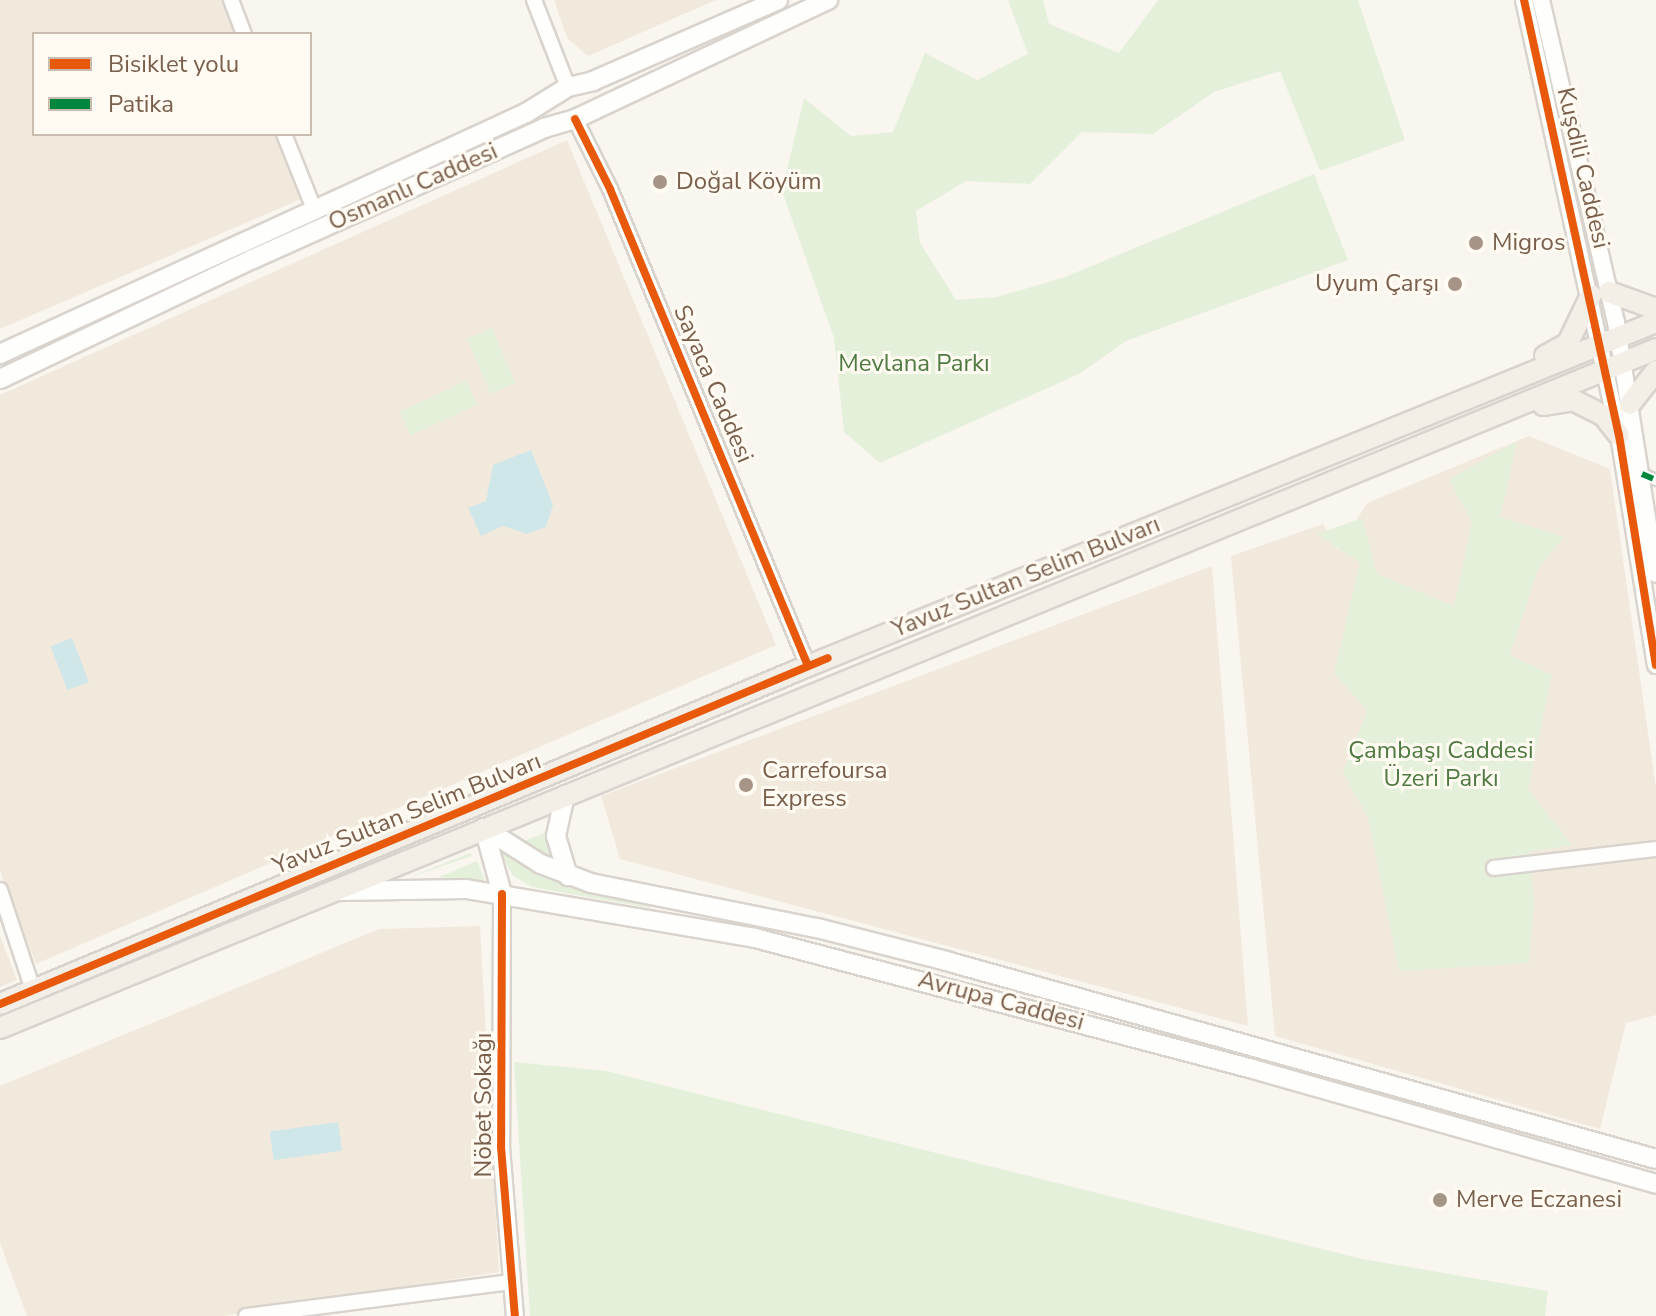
<!DOCTYPE html>
<meta charset="utf-8">
<style>
body{margin:0}
#map{position:relative;width:1656px;height:1316px;overflow:hidden;background:#f9f6ef;font-family:"Nunito Sans",sans-serif}
div>[style]{position:absolute}
.residential>*{inset:0;background:#f2e9dd}
.green>*{inset:0;background:#e5f0da;transform-origin:0 0}
.water>*{inset:0;background:#d0e7ea;transform-origin:0 0}
.roads{filter:drop-shadow(2px 0 #d9d3cd) drop-shadow(-2px 0 #d9d3cd) drop-shadow(0 2px #d9d3cd) drop-shadow(0 -2px #d9d3cd)}
.pedestrian>*{height:10px;margin:-5px;padding:0 5px;transform-origin:5px;border-radius:5px;background:#fefefd}
.minor>*{height:14px;margin:-7px;padding:0 7px;transform-origin:7px;border-radius:7px;background:#fefefd}
.tertiary>*{height:16px;margin:-8px;padding:0 8px;transform-origin:8px;border-radius:8px;background:#fefefd}
.secondary>*{height:18px;margin:-9px;padding:0 9px;transform-origin:9px;border-radius:9px;background:#fefefd}
.primary>*{height:20px;margin:-10px;padding:0 10px;transform-origin:10px;border-radius:10px;background:#f3efe7}
.quiet>*{height:6px;margin-top:-3px;transform-origin:0;background:repeating-linear-gradient(90deg,#00873e 0 12px,transparent 0 18px)}
.cycleway>*{height:8px;margin:-4px;padding:0 4px;transform-origin:4px;border-radius:4px;background:#e8590c}
.dots>*{width:22px;height:22px;translate:-50% -50%;box-sizing:border-box;border:4px solid #fffbf2;border-radius:50%}
span{translate:-50% -50%;white-space:nowrap;text-align:center;line-height:1.15;-webkit-text-stroke:6px #fffbf2;paint-order:stroke}
.street-label{font-size:24px;color:#7a5f4d}
.poi-label{font-size:24px;color:#7a5f4d}
.left{translate:0 -50%;text-align:left}
.right{translate:-100% -50%;text-align:right}
.park-label{font-size:24px;color:#4f7a41}
.legend{position:absolute;left:32px;top:32px;width:280px;height:104px;box-sizing:border-box;background:#fffbf2;border:2px solid #cabdb0;margin:0;padding:10px 14px;list-style:none;font-size:24px;color:#7a5f4d}
.legend li{display:flex;align-items:center;gap:16px;height:40px}
.legend b{width:40px;border:2px solid #cabdb0}
</style>
<div id="map">
<div class="residential">
<div style="clip-path:polygon(0 0,229px 0,243px 34px,34px 34px,34px 134px,282px 134px,306px 197px,0 329px)"></div>
<div style="clip-path:polygon(554px 0,716px 0,588px 56px,567px 38px)"></div>
<div style="clip-path:polygon(567px 140px,776px 645px,36px 964px,0 871px,0 395px)"></div>
<div style="clip-path:polygon(1529px 436px,1610px 469px,1656px 788px,1656px 1015px,1626px 1023px,1600px 1129px,1275px 1036px,1231px 556px,1323px 524px,1338px 550px,1367px 503px)"></div>
<div style="clip-path:polygon(1212px 566px,1248px 1026px,620px 859px,601px 796px)"></div>
<div style="clip-path:polygon(480px 926px,499px 1272px,224px 1316px,27px 1316px,0 1243px,0 1086px,379px 929px)"></div>
<div style="clip-path:polygon(0 936px,17px 980px,0 987px)"></div>
</div>
<div class="green">
<div style="clip-path:polygon(1008px 0,1043px 0,1049px 24px,1119px 53px,1158px 0,1358px 0,1405px 140px,1320px 171px,1280px 71px,1214px 92px,1153px 134px,1082px 132px,1030px 184px,966px 181px,916px 211px,920px 243px,956px 300px,997px 297px,1065px 277px,1314px 174px,1348px 260px,1126px 341px,1079px 374px,880px 463px,844px 432px,834px 338px,782px 191px,804px 98px,851px 136px,893px 132px,925px 53px,977px 80px,1028px 54px)"></div>
<div style="left:492px;top:328px;width:60px;height:27px;rotate:67deg"></div>
<div style="left:466px;top:381px;width:26px;height:73px;rotate:65deg"></div>
<div style="clip-path:polygon(1517px 441px,1500px 517px,1564px 537px,1538px 569px,1510px 655px,1552px 675px,1528px 789px,1572px 845px,1529px 852px,1534px 901px,1529px 963px,1399px 971px,1368px 818px,1343px 772px,1367px 711px,1334px 673px,1360px 563px,1317px 534px,1362px 518px,1377px 574px,1454px 606px,1472px 523px,1449px 479px)"></div>
<div style="clip-path:polygon(547px 832px,549px 858px,521px 842px)"></div>
<div style="clip-path:polygon(500px 852px,543px 876px,651px 902px,650px 908px,532px 887px,513px 876px)"></div>
<div style="clip-path:polygon(470px 853px,472px 856px,410px 877px)"></div>
<div style="clip-path:polygon(477px 861px,486px 883px,439px 877px)"></div>
<div style="clip-path:polygon(514px 1062px,606px 1071px,1363px 1259px,1548px 1291px,1545px 1316px,530px 1316px)"></div>
</div>
<div class="water">
<div style="clip-path:polygon(531px 450px,553px 505px,546px 527px,527px 534px,503px 526px,481px 536px,468px 508px,486px 501px,493px 465px)"></div>
<div style="left:72px;top:638px;width:47px;height:23px;rotate:69deg"></div>
<div style="left:338px;top:1122px;width:29px;height:69px;rotate:82deg"></div>
</div>
<div class="roads">
<div class="pedestrian">
<div style="left:1642px;top:474px;width:15px;rotate:23deg"></div>
</div>
<div class="minor">
<div style="left:231px;top:0;width:36px;rotate:69deg"></div>
<div style="left:534px;top:0;width:93px;rotate:68.7deg"></div>
<div style="left:575px;top:119px;width:78px;rotate:63.4deg"></div>
<div style="left:610px;top:189px;width:516px;rotate:67.46deg"></div>
<div style="left:284px;top:134px;width:81px;rotate:68.2deg"></div>
<div style="left:1494px;top:868px;width:163px;rotate:-6.7deg"></div>
<div style="left:0;top:890px;width:105px;rotate:71.7deg"></div>
<div style="left:246px;top:1316px;width:268px;rotate:-7.3deg"></div>
</div>
<div class="tertiary">
<div style="left:1524px;top:0;width:445px;rotate:77.7deg"></div>
<div style="left:1619px;top:435px;width:233px;rotate:80.9deg"></div>
<div style="left:1541px;top:0;width:331px;rotate:76.9deg"></div>
<div style="left:1616px;top:322px;width:255px;rotate:81deg"></div>
<div style="left:502px;top:894px;width:253px;rotate:90.2deg"></div>
<div style="left:501px;top:1147px;width:170px;rotate:85.3deg"></div>
</div>
<div class="secondary">
<div style="left:0;top:354px;width:579px;rotate:-24.62deg"></div>
<div style="left:526px;top:113px;width:49px;rotate:-31.8deg"></div>
<div style="left:568px;top:87px;width:26px;rotate:-13deg"></div>
<div style="left:593px;top:81px;width:202px;rotate:-23.6deg"></div>
<div style="left:0;top:379px;width:280px;rotate:-25.4deg"></div>
<div style="left:253px;top:259px;width:319px;rotate:-24.2deg"></div>
<div style="left:544px;top:128px;width:32px;rotate:-16deg"></div>
<div style="left:575px;top:119px;width:280px;rotate:-25.2deg"></div>
<div style="left:565px;top:795px;width:42px;rotate:102.4deg"></div>
<div style="left:556px;top:836px;width:42px;rotate:73.3deg"></div>
<div style="left:484px;top:828px;width:67px;rotate:32.3deg"></div>
<div style="left:541px;top:864px;width:53px;rotate:20.8deg"></div>
<div style="left:591px;top:883px;width:230px;rotate:11.3deg"></div>
<div style="left:817px;top:928px;width:133px;rotate:14.3deg"></div>
<div style="left:946px;top:961px;width:737px;rotate:15.58deg"></div>
<div style="left:484px;top:828px;width:68px;rotate:74.7deg"></div>
<div style="left:340px;top:891px;width:126px;rotate:-0.9deg"></div>
<div style="left:466px;top:889px;width:293px;rotate:9.6deg"></div>
<div style="left:755px;top:938px;width:515px;rotate:14.74deg"></div>
<div style="left:1253px;top:1069px;width:419px;rotate:15.9deg"></div>
</div>
<div class="primary">
<div style="left:1609px;top:292px;width:50px;rotate:19.9deg"></div>
<div style="left:1545px;top:356px;width:26px;rotate:-29deg"></div>
<div style="left:1568px;top:343px;width:53px;rotate:-64.4deg"></div>
<div style="left:1630px;top:404px;width:42px;rotate:-51.8deg"></div>
<div style="left:1543px;top:405px;width:30px;rotate:-9deg"></div>
<div style="left:1573px;top:400px;width:35px;rotate:27deg"></div>
<div style="left:1604px;top:416px;width:24px;rotate:52deg"></div>
<div style="left:0;top:1004px;width:876px;rotate:-22.7deg"></div>
<div style="left:808px;top:666px;width:915px;rotate:-22.08deg"></div>
<div style="left:0;top:1028px;width:1790px;rotate:-22.29deg"></div>
</div>
</div>
<div class="quiet">
<div style="left:1642px;top:474px;width:15px;rotate:23deg"></div>
</div>
<div class="cycleway">
<div style="left:1524px;top:0;width:445px;rotate:77.7deg"></div>
<div style="left:1619px;top:435px;width:233px;rotate:80.9deg"></div>
<div style="left:575px;top:119px;width:78px;rotate:63.4deg"></div>
<div style="left:610px;top:189px;width:516px;rotate:67.46deg"></div>
<div style="left:502px;top:894px;width:253px;rotate:90.2deg"></div>
<div style="left:501px;top:1147px;width:170px;rotate:85.3deg"></div>
<div style="left:0;top:1004px;width:897px;rotate:-22.68deg"></div>
</div>
<div class="dots">
<div style="left:660px;top:182px;background:#a69486"></div>
<div style="left:1476px;top:243px;background:#a69486"></div>
<div style="left:1455px;top:284px;background:#a69486"></div>
<div style="left:746px;top:785px;background:#a69486"></div>
<div style="left:1440px;top:1200px;background:#a69486"></div>
</div>
<div class="street-label">
<span style="left:1583px;top:168px;rotate:77deg">Kuşdili Caddesi</span>
<span style="left:413px;top:187px;rotate:-24deg">Osmanlı Caddesi</span>
<span style="left:713px;top:384px;rotate:67deg">Sayaca Caddesi</span>
<span style="left:1026px;top:577px;rotate:-22deg">Yavuz Sultan Selim Bulvarı</span>
<span style="left:407px;top:814px;rotate:-22deg">Yavuz Sultan Selim Bulvarı</span>
<span style="left:1001px;top:1001px;rotate:15deg">Avrupa Caddesi</span>
<span style="left:484px;top:1105px;rotate:-90deg">Nöbet Sokağı</span>
</div>
<div class="poi-label">
<span class="left" style="left:676px;top:182px">Doğal Köyüm</span>
<span class="left" style="left:1492px;top:243px">Migros</span>
<span class="right" style="left:1439px;top:284px">Uyum Çarşı</span>
<span class="left" style="left:762px;top:785px">Carrefoursa<br>Express</span>
<span class="left" style="left:1456px;top:1200px">Merve Eczanesi</span>
</div>
<div class="park-label">
<span style="left:914px;top:364px">Mevlana Parkı</span>
<span style="left:1441px;top:765px">Çambaşı Caddesi<br>Üzeri Parkı</span>
</div>
<ul class="legend">
<li><b style="height:10px;background:#e8590c"></b>Bisiklet yolu</li>
<li><b style="height:10px;background:#00873e"></b>Patika</li>
</ul>
</div>
